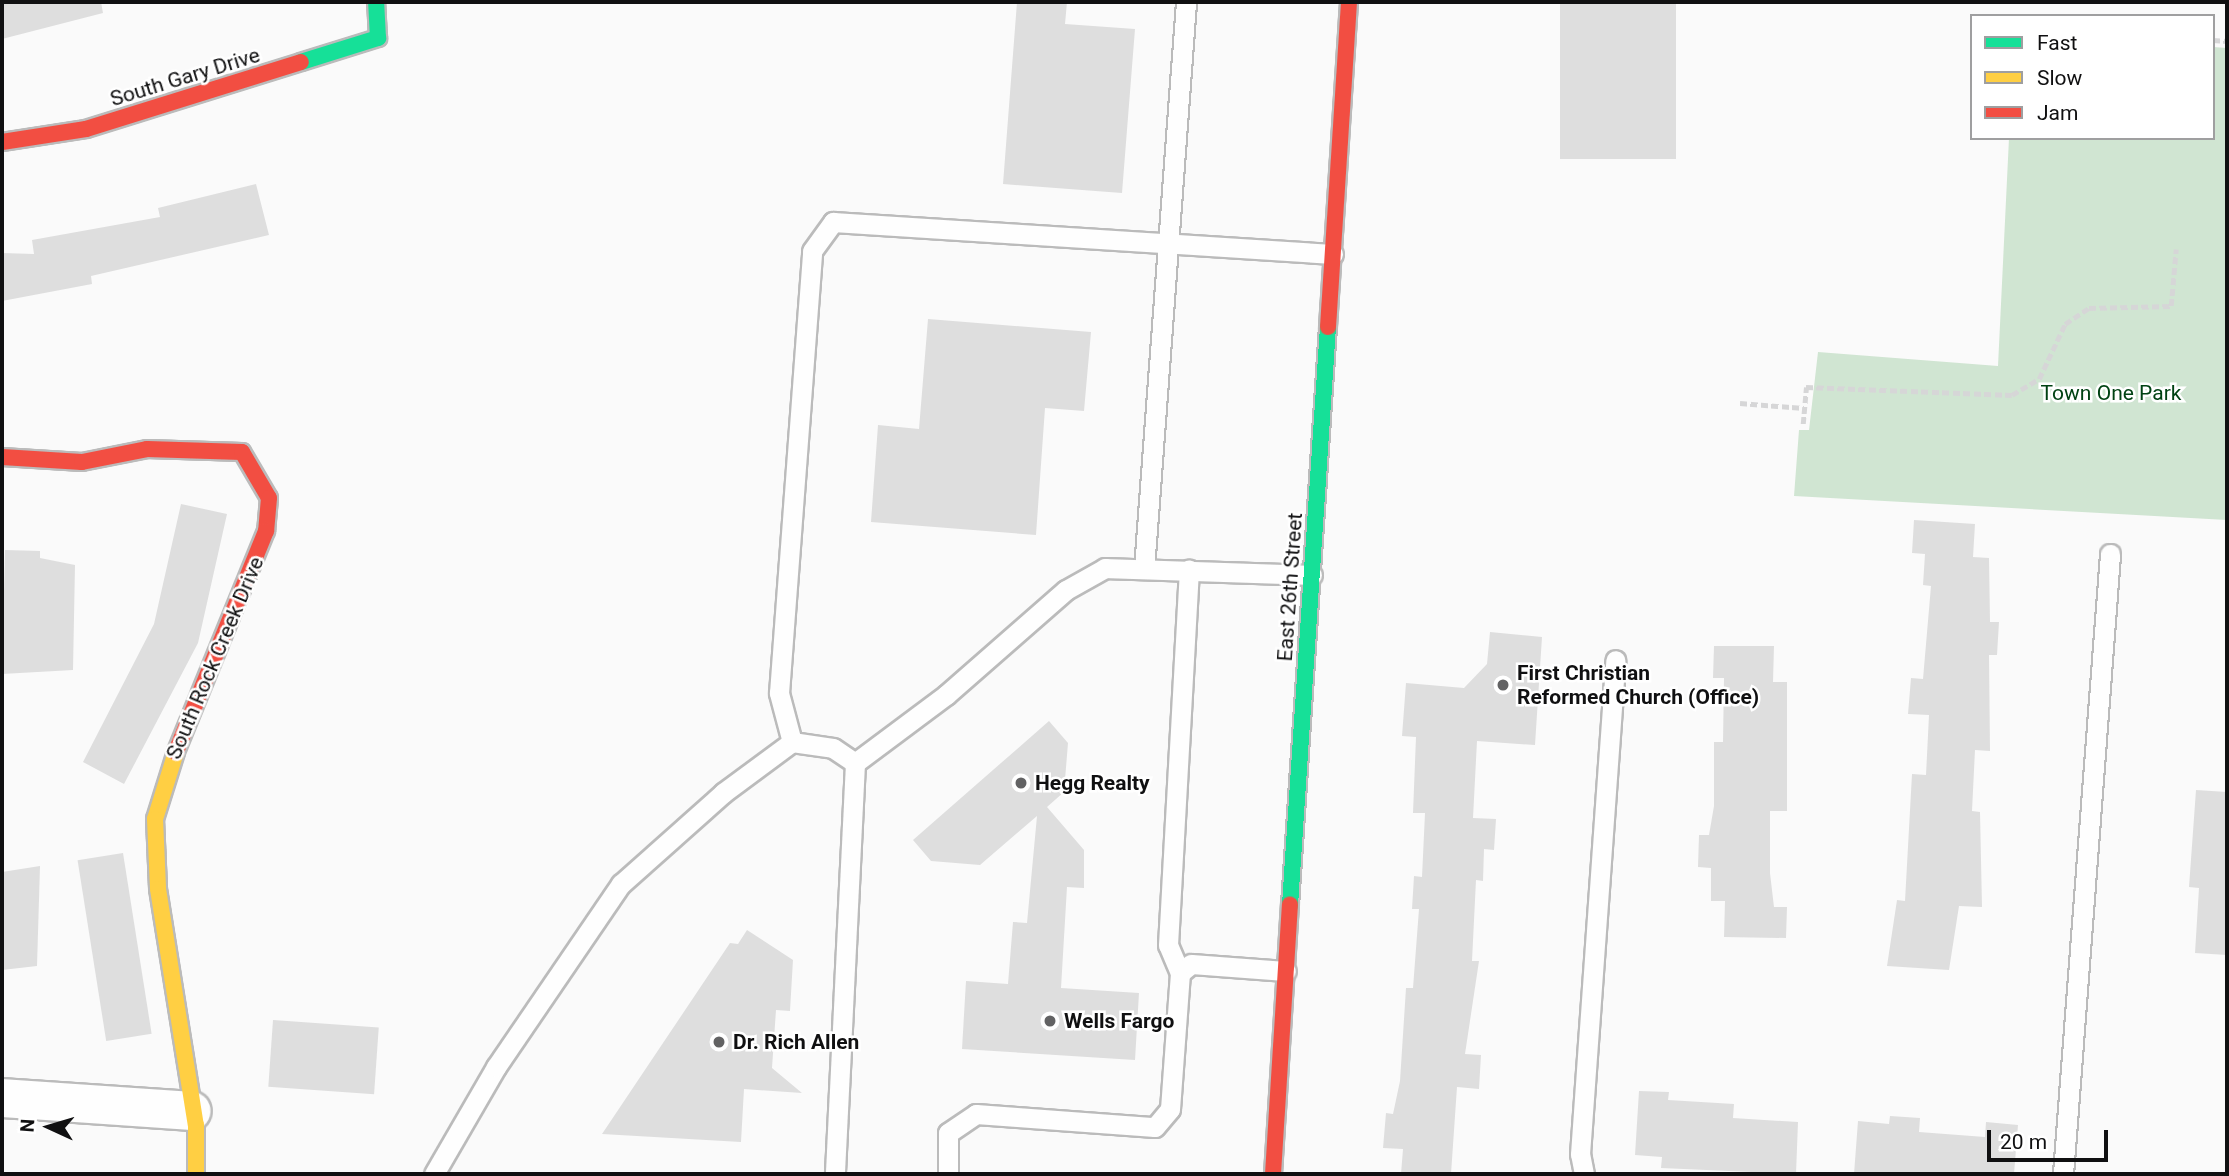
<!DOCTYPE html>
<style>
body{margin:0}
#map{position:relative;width:2229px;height:1176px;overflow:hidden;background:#fafafa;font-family:Roboto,sans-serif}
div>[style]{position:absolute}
.green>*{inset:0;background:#d0e5d2}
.building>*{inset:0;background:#dedede;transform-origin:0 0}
.path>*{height:4.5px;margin-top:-2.25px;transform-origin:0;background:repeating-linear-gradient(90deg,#d6d6d7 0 7px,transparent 0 10.5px)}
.roads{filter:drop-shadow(2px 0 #bbb) drop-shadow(-2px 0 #bbb) drop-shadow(0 2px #bbb) drop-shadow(0 -2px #bbb)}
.lane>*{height:19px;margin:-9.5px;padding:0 9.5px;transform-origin:9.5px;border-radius:9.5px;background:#fefefe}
.street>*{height:38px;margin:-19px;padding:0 19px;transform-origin:19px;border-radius:19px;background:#fefefe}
.fast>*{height:16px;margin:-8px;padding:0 8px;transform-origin:8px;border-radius:8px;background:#16e098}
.slow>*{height:16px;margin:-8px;padding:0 8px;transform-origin:8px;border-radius:8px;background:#ffcf43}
.jam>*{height:16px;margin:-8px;padding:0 8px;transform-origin:8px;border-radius:8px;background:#f24e42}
.dots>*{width:19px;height:19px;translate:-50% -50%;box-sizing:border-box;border:4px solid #fff;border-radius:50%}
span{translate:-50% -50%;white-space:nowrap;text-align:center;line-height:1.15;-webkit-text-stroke:5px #fff;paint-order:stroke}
.street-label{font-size:21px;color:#101011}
.park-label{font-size:21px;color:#004213}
.poi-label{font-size:21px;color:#101011;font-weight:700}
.left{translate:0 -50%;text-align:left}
.frame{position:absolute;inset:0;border:4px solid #101011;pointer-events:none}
.legend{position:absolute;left:1970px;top:14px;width:245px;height:126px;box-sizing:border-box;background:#fff;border:2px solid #9f9fa0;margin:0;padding:9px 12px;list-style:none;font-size:21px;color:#101011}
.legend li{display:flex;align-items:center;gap:14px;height:35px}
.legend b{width:35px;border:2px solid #9f9fa0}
.north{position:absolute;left:14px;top:1092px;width:70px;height:70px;-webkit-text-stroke:5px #fff;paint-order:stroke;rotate:274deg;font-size:19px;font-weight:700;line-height:28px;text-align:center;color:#101011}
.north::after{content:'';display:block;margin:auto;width:24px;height:32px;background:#101011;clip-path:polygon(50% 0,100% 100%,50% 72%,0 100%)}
.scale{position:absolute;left:1987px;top:1130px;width:121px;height:32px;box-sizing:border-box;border:4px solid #101011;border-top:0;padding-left:9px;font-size:21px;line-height:24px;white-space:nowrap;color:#101011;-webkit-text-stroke:5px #fff;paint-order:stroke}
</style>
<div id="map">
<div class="green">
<div style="clip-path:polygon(2213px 47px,2227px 48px,2227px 520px,1794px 496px,1799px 430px,1809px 430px,1818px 352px,1998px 366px,2009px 138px,2213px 138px)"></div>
</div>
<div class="building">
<div style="clip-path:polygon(2px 2px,101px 2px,103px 13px,2px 39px)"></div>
<div style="clip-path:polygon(1017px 2px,1067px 2px,1065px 24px,1135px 29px,1122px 193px,1003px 184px)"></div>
<div style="left:1560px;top:2px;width:116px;height:157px"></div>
<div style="clip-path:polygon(256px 184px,269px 235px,91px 276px,92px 284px,2px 301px,2px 253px,34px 254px,32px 240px,160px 217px,158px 208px)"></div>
<div style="clip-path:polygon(928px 319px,1091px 332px,1084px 411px,1045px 408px,1036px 535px,871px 522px,878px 425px,919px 429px)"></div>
<div style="clip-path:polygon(181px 504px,227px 514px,198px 643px,124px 784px,83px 762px,154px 624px)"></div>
<div style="clip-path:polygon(1914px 520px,1975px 524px,1973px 557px,1989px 558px,1990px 622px,1999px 622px,1997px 655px,1989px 655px,1990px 751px,1975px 750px,1972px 811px,1980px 812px,1982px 907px,1959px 906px,1949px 970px,1887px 966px,1897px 900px,1905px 901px,1912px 774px,1926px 775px,1929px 715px,1908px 714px,1911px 678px,1923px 679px,1931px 586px,1923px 585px,1925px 554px,1912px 553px)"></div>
<div style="clip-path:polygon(5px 550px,40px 551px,40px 558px,75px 565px,73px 670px,2px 674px)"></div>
<div style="clip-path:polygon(1490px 632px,1542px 637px,1535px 745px,1477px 741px,1473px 818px,1496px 819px,1494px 850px,1484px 849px,1483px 881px,1476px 880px,1472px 961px,1479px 961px,1465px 1054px,1481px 1055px,1479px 1089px,1457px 1087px,1451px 1174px,1401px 1174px,1403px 1149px,1383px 1148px,1386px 1113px,1393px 1114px,1400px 1081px,1406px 988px,1413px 988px,1419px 909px,1412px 909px,1414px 876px,1422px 877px,1425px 813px,1413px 813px,1416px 737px,1402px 736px,1406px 683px,1464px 688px,1487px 664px)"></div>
<div style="clip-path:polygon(1714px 646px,1774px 646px,1773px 682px,1787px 682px,1787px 811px,1770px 811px,1770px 873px,1774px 907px,1787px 907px,1786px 938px,1724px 937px,1725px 901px,1711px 901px,1711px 868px,1698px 867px,1699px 835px,1709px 835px,1714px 806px,1714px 742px,1723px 742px,1724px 678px,1713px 678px)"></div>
<div style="clip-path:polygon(1049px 721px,1068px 743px,1064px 792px,1047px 807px,1084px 850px,1084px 888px,1067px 887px,1061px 988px,1139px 993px,1135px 1060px,962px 1049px,966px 981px,1008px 984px,1013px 922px,1027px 923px,1037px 816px,980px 865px,931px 861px,913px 840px)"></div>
<div style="clip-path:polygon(2196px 790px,2227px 792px,2227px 955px,2195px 953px,2199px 888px,2189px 887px)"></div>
<div style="left:123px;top:853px;width:183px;height:46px;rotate:81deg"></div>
<div style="clip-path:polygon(40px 866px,37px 966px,2px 970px,2px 872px)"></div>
<div style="clip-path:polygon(747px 930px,793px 960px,790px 1011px,776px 1010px,772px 1068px,802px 1093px,744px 1089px,741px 1142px,602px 1134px,730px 943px,738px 944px)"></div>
<div style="left:273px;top:1020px;width:106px;height:67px;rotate:4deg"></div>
<div style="clip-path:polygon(1639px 1091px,1669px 1092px,1668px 1100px,1734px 1104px,1733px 1118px,1798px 1122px,1796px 1174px,1661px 1168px,1662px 1157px,1635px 1155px)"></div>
<div style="clip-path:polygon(1890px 1116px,1920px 1118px,1919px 1132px,1985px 1137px,1986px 1122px,2018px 1125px,2014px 1174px,1854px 1174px,1858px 1121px,1889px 1124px)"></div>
</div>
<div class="path">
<div style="left:2213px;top:40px;width:14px;rotate:4deg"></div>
<div style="left:1740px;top:403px;width:64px;rotate:4.5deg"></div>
<div style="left:1803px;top:424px;width:37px;rotate:-85deg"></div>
<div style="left:1806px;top:387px;width:206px;rotate:2.2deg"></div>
<div style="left:2012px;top:395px;width:31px;rotate:-31deg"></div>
<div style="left:2039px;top:379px;width:61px;rotate:-64.7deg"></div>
<div style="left:2065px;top:324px;width:29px;rotate:-34deg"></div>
<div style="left:2089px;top:308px;width:82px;rotate:-1.4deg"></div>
<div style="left:2171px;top:306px;width:57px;rotate:-85deg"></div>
</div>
<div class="roads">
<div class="lane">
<div style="left:1144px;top:569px;width:569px;rotate:-85.76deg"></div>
<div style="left:792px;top:742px;width:51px;rotate:-104.9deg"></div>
<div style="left:779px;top:693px;width:443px;rotate:-85.7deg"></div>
<div style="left:812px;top:251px;width:36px;rotate:-54deg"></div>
<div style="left:833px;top:222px;width:501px;rotate:3.66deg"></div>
<div style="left:855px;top:763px;width:114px;rotate:-36.8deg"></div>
<div style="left:946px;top:695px;width:159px;rotate:-41.2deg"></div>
<div style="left:1066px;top:590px;width:45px;rotate:-29.4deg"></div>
<div style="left:1105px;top:568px;width:207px;rotate:1.9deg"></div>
<div style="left:1180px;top:973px;width:30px;rotate:-113deg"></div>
<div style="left:1168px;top:945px;width:376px;rotate:-86.8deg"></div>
<div style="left:434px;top:1174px;width:124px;rotate:-59.9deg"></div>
<div style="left:496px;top:1067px;width:222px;rotate:-55.7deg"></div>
<div style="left:621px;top:884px;width:137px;rotate:-41.7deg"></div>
<div style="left:723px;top:793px;width:86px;rotate:-36.5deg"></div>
<div style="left:792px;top:742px;width:41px;rotate:8.3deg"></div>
<div style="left:833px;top:748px;width:27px;rotate:34deg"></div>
<div style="left:855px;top:763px;width:411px;rotate:92.8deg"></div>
<div style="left:948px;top:1174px;width:41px;rotate:-90deg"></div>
<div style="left:948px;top:1133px;width:34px;rotate:-34deg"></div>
<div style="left:976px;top:1114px;width:179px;rotate:4.2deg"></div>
<div style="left:1155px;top:1127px;width:23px;rotate:-50deg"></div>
<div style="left:1170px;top:1109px;width:136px;rotate:-85.8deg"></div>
<div style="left:1180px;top:973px;width:14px;rotate:-39deg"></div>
<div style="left:1191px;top:964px;width:95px;rotate:4.2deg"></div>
<div style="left:1584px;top:1174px;width:20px;rotate:-101deg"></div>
<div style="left:1580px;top:1154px;width:495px;rotate:-85.9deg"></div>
<div style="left:2063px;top:1174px;width:622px;rotate:-85.66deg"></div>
</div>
<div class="street">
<div style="left:2px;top:1098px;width:190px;rotate:3.9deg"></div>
</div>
<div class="fast">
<div style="left:301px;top:62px;width:81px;rotate:-17.3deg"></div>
<div style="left:378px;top:38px;width:36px;rotate:-93deg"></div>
<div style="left:1290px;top:905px;width:579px;rotate:-86.24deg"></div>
</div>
<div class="slow">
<div style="left:176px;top:752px;width:70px;rotate:107.4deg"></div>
<div style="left:155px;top:819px;width:70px;rotate:87.5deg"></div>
<div style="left:158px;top:889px;width:239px;rotate:80.9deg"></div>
<div style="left:196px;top:1125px;width:49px;rotate:90deg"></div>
</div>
<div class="jam">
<div style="left:2px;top:142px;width:85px;rotate:-8.8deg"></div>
<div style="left:86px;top:129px;width:225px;rotate:-17.3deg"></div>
<div style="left:1328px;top:327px;width:326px;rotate:-86.3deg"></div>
<div style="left:2px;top:457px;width:80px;rotate:3.6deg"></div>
<div style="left:82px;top:462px;width:66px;rotate:-11.3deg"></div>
<div style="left:147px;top:449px;width:95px;rotate:1.8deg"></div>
<div style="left:242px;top:452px;width:53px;rotate:59.6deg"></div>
<div style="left:269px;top:498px;width:33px;rotate:95deg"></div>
<div style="left:266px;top:531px;width:239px;rotate:112.2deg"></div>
<div style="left:1273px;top:1174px;width:270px;rotate:-86.4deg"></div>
</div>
</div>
<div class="dots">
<div style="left:1503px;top:685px;background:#626263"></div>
<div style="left:1021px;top:783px;background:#626263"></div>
<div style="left:1050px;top:1021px;background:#626263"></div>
<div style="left:719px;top:1042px;background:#626263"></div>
</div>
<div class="street-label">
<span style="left:185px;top:77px;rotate:-17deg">South Gary Drive</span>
<span style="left:1290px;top:587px;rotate:-86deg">East 26th Street</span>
<span style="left:215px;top:658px;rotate:-67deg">South Rock Creek Drive</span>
</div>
<div class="park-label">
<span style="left:2111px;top:393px">Town One Park</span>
</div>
<div class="poi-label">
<span class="left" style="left:1517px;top:685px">First Christian<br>Reformed Church (Office)</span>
<span class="left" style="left:1035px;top:783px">Hegg Realty</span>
<span class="left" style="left:1064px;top:1021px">Wells Fargo</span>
<span class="left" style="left:733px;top:1042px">Dr. Rich Allen</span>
</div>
<div class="frame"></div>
<ul class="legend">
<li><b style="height:9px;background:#16e098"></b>Fast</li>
<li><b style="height:9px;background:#ffcf43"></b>Slow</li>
<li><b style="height:9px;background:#f24e42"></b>Jam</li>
</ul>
<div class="north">N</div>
<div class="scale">20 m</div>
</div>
